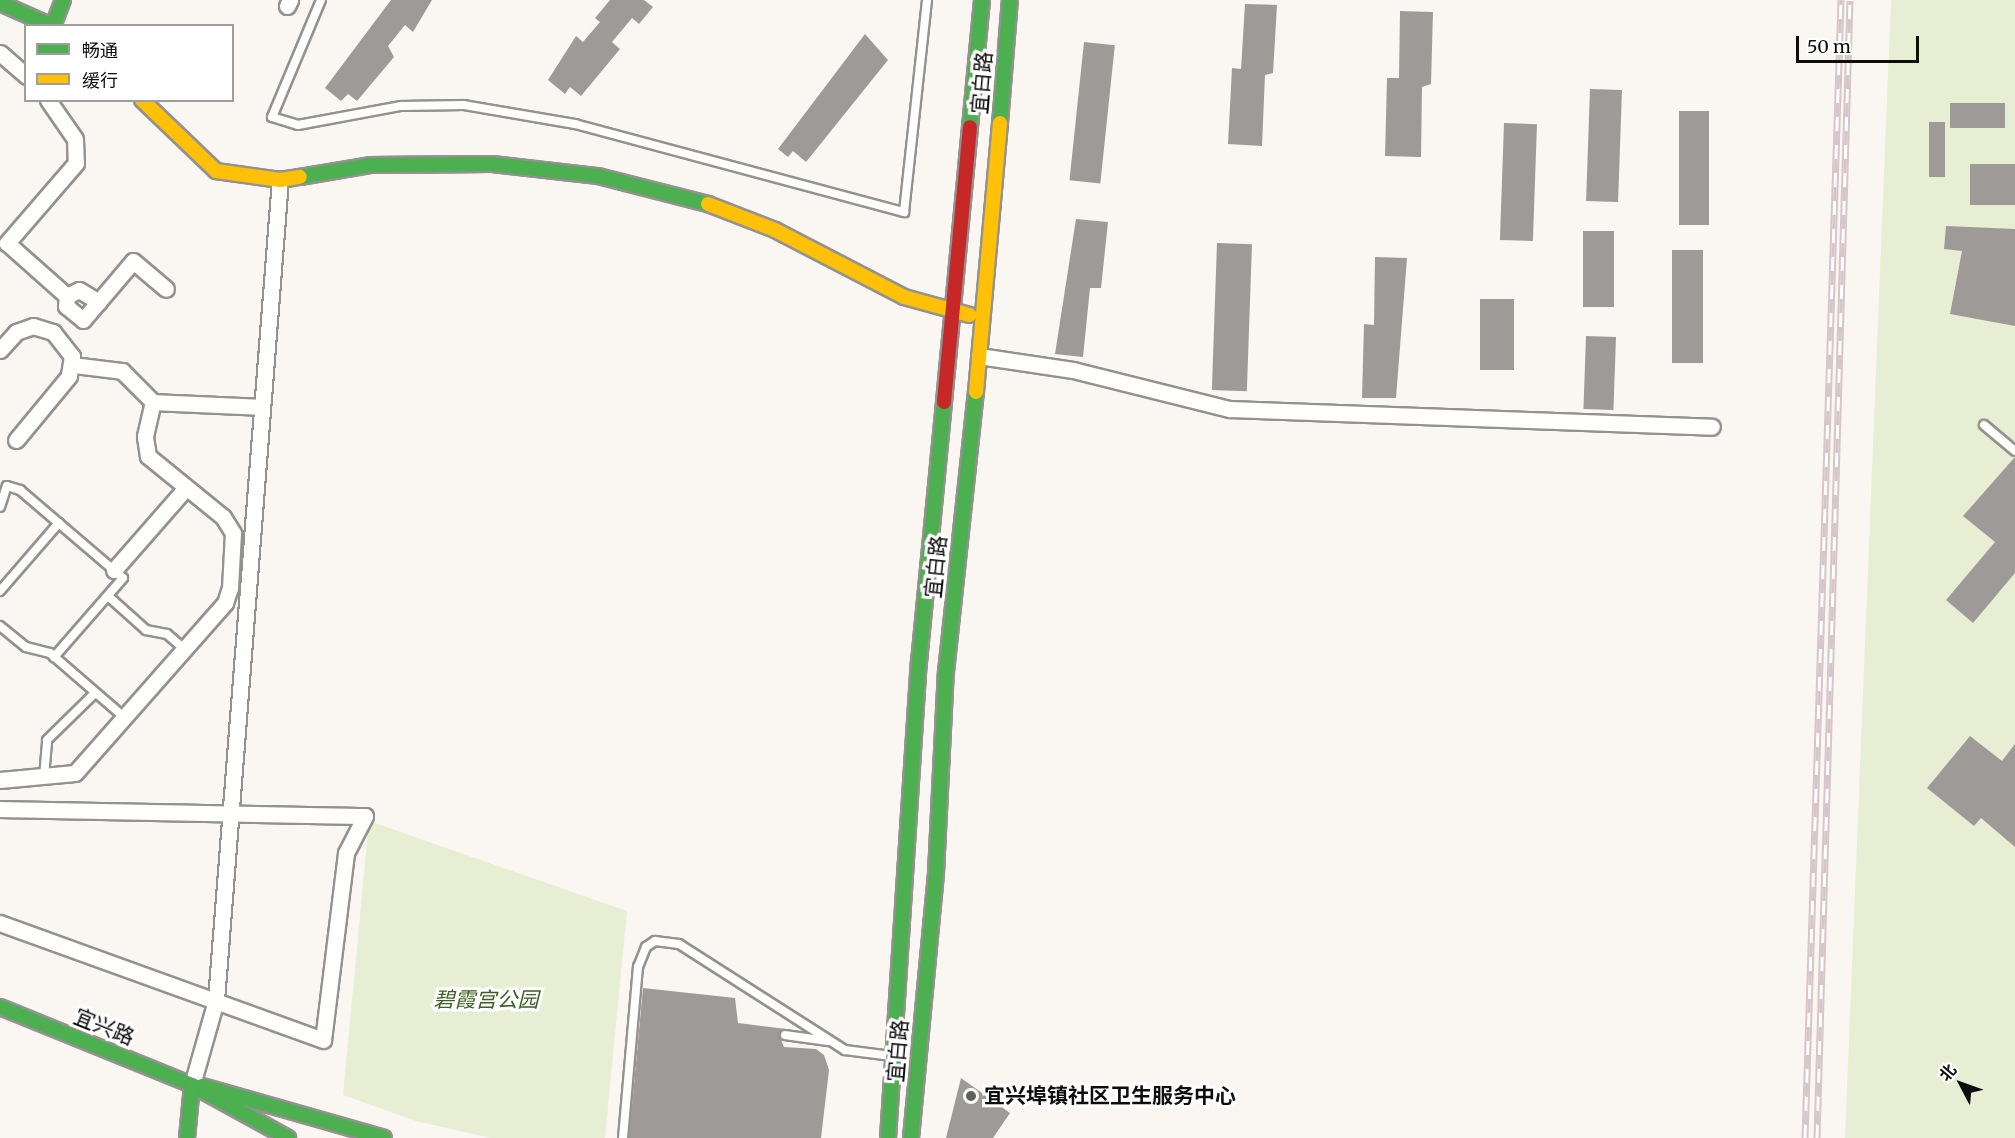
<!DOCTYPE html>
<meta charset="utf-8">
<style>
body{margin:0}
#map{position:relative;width:2015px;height:1138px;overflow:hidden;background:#faf7f2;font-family:Merriweather,"Noto Sans SC",serif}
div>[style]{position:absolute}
.green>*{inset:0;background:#e8eed3}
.building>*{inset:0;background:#9d9a98;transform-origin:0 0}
.roads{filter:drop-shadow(2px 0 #949290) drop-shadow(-2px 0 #949290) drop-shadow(0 2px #949290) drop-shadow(0 -2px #949290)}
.lane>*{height:8px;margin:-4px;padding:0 4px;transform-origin:4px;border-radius:4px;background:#fefefd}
.street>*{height:15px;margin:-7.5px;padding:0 7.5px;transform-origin:7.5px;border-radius:7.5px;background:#fefefd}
.fast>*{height:14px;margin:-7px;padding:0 7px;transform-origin:7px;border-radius:7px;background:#4caf50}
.slow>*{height:14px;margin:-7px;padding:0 7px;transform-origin:7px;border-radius:7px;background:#ffc107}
.jam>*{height:14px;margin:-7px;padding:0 7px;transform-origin:7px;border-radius:7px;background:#c62828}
.rail>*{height:7px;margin-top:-3.5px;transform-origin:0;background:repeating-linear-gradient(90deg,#fff 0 14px,#d6c6c8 0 28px);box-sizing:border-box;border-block:2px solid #d6c6c8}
.dots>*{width:16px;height:16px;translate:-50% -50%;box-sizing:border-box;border:3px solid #fff;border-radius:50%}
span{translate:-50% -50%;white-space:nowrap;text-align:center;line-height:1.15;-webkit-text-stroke:6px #fff;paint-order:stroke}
.street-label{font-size:21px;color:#0d0d0d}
.park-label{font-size:21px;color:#3b6220;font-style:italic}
.poi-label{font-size:21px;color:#0d0d0d;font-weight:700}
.left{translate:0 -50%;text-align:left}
.legend{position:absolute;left:24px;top:24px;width:210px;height:78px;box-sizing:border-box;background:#fff;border:2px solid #9e9e9e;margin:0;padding:8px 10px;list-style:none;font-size:18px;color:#0d0d0d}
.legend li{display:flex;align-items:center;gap:12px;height:30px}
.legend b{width:30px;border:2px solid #9e9e9e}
.north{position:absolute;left:1931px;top:1054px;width:60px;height:60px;-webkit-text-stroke:4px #fff;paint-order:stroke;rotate:311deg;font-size:16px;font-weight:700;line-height:24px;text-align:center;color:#0d0d0d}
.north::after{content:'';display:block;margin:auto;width:21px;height:27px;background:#0d0d0d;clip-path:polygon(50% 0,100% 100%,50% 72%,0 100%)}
.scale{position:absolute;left:1796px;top:36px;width:123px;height:27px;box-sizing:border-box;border:3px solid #0d0d0d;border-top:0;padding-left:8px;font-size:18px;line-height:21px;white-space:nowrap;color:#0d0d0d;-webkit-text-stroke:4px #fff;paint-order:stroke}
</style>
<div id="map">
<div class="green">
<div style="clip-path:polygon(1891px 0,2015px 0,2015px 1138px,1845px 1138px)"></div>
<div style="clip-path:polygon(369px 821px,627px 911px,605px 1138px,491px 1138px,416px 1121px,343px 1095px)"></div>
</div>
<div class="building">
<div style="clip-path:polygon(391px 0,432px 0,413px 32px,405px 25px,388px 46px,394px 57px,357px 101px,348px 94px,341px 101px,325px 88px)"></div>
<div style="clip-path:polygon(610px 0,644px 0,653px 7px,639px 24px,632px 18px,612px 42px,620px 49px,581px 96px,570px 87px,565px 94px,548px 80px,576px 36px,583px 42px,600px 22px,595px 18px)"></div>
<div style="clip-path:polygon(1245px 4px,1277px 5px,1273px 73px,1265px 75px,1262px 146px,1228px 144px,1232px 68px,1241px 69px)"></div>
<div style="clip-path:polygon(1400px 11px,1433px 12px,1431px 84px,1422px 87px,1421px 157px,1385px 156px,1387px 78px,1399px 78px)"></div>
<div style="clip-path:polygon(865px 34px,888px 60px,806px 162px,793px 151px,788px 157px,778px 149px)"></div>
<div style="left:1084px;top:42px;width:31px;height:139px;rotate:6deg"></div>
<div style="left:1590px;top:89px;width:32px;height:112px;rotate:2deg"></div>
<div style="left:1950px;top:103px;width:55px;height:25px"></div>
<div style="left:1679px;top:111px;width:30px;height:114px"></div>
<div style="left:1929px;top:122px;width:16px;height:55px"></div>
<div style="left:1504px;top:123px;width:33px;height:117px;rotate:2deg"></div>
<div style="left:1970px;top:164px;width:45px;height:41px"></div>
<div style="clip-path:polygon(1076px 219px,1108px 222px,1101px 288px,1090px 288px,1083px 357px,1055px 354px)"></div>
<div style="clip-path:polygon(1946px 226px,2015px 229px,2015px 326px,1950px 314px,1962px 251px,1944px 249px)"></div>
<div style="left:1583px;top:231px;width:31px;height:76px"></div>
<div style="left:1217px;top:243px;width:35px;height:147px;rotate:2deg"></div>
<div style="left:1672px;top:250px;width:31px;height:113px"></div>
<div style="clip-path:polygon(1375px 257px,1407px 258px,1396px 398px,1362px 398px,1364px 324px,1374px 325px)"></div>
<div style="left:1480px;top:299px;width:34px;height:71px"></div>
<div style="left:1586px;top:336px;width:30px;height:73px;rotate:2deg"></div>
<div style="clip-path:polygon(2015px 457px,2015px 573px,1973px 623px,1946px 600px,1995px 542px,1963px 516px)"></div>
<div style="clip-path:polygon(1970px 736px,2002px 761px,2015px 744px,2015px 847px,1981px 818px,1974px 826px,1927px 788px)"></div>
<div style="clip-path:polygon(643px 988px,735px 998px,738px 1023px,786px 1029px,779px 1035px,784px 1047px,816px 1049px,824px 1055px,829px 1070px,821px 1138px,629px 1138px)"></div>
<div style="clip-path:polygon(961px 1078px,1010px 1113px,993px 1138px,946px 1138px)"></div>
</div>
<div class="roads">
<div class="lane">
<div style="left:321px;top:0;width:127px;rotate:112.7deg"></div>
<div style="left:272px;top:117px;width:27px;rotate:17deg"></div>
<div style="left:298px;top:125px;width:105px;rotate:-10.5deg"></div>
<div style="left:401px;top:106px;width:63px;rotate:-0.9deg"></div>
<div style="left:464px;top:105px;width:113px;rotate:9.7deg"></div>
<div style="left:575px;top:124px;width:341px;rotate:15deg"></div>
<div style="left:904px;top:212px;width:213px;rotate:-83.8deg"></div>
<div style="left:1984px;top:425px;width:40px;rotate:40deg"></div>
<div style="left:0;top:507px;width:22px;rotate:-72deg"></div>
<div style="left:7px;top:486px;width:14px;rotate:17deg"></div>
<div style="left:20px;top:490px;width:135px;rotate:40.5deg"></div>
<div style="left:123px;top:578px;width:105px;rotate:131.1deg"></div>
<div style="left:0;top:591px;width:90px;rotate:-49.1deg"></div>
<div style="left:108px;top:596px;width:51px;rotate:41.8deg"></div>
<div style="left:146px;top:630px;width:21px;rotate:11deg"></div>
<div style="left:167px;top:634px;width:23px;rotate:41deg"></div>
<div style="left:0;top:626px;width:33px;rotate:39deg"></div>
<div style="left:26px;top:647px;width:25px;rotate:14deg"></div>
<div style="left:50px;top:653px;width:99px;rotate:40.9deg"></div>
<div style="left:44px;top:777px;width:37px;rotate:-85deg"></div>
<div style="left:47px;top:740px;width:67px;rotate:-44.4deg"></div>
<div style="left:785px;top:1035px;width:43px;rotate:7.9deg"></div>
<div style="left:623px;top:1138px;width:172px;rotate:-85deg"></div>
<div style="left:638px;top:967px;width:22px;rotate:-68deg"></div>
<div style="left:646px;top:947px;width:11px;rotate:-34deg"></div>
<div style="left:655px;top:941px;width:24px;rotate:7deg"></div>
<div style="left:679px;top:944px;width:197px;rotate:32.6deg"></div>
<div style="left:845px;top:1050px;width:47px;rotate:7.3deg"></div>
</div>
<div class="street">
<div style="left:287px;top:6px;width:7px;rotate:-63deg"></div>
<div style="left:0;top:53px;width:35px;rotate:41deg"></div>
<div style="left:48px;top:100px;width:47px;rotate:55.3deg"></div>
<div style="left:75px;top:139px;width:24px;rotate:88deg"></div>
<div style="left:76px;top:163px;width:106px;rotate:130.8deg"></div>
<div style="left:7px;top:243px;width:80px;rotate:41.5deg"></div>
<div style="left:67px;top:296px;width:10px;rotate:96deg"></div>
<div style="left:66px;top:306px;width:22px;rotate:39deg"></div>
<div style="left:83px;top:320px;width:77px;rotate:-49.7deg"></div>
<div style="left:133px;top:261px;width:43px;rotate:40.3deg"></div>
<div style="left:67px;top:296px;width:13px;rotate:-27deg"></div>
<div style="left:79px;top:290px;width:23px;rotate:31deg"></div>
<div style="left:0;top:350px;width:24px;rotate:-48deg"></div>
<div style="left:16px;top:332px;width:18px;rotate:-19deg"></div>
<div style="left:33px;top:326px;width:21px;rotate:17deg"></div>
<div style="left:53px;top:332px;width:31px;rotate:52deg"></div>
<div style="left:72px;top:356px;width:20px;rotate:99deg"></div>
<div style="left:69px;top:376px;width:83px;rotate:129.6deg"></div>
<div style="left:979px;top:356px;width:95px;rotate:8.5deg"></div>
<div style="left:1073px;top:370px;width:162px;rotate:14deg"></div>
<div style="left:1230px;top:409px;width:482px;rotate:2.1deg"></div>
<div style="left:153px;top:402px;width:109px;rotate:2.6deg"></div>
<div style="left:114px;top:570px;width:108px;rotate:-48.8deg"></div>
<div style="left:0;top:780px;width:75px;rotate:-5.3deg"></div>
<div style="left:75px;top:773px;width:227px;rotate:-48.6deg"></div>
<div style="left:225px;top:603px;width:16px;rotate:-72deg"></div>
<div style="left:230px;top:588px;width:55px;rotate:-86.9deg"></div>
<div style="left:233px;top:533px;width:19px;rotate:-122deg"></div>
<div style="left:223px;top:517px;width:97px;rotate:-140.9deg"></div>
<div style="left:148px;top:456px;width:20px;rotate:-99deg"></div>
<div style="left:145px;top:436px;width:35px;rotate:-77deg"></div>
<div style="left:153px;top:402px;width:44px;rotate:-135deg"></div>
<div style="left:122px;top:371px;width:49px;rotate:-173deg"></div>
<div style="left:0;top:809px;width:365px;rotate:1.1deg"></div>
<div style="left:365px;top:816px;width:42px;rotate:117.2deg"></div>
<div style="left:346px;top:853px;width:188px;rotate:97deg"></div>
<div style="left:323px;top:1040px;width:344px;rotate:-160.1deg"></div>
<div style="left:192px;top:1085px;width:88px;rotate:-74.2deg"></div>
<div style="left:216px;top:1000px;width:822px;rotate:-85.54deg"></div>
</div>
<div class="fast">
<div style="left:0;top:3px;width:57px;rotate:23.9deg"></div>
<div style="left:53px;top:26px;width:28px;rotate:-69deg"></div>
<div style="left:1000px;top:123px;width:123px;rotate:-85.4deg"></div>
<div style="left:970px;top:127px;width:128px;rotate:-84.6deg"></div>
<div style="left:300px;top:177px;width:71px;rotate:-9.7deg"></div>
<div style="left:370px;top:165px;width:122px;rotate:-0.5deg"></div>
<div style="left:492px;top:164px;width:107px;rotate:6.5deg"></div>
<div style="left:598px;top:176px;width:114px;rotate:14.3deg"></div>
<div style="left:0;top:1007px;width:207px;rotate:22.1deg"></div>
<div style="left:192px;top:1085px;width:110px;rotate:28.9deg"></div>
<div style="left:202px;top:1086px;width:189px;rotate:15.9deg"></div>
<div style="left:187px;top:1138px;width:53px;rotate:-84.6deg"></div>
<div style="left:888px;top:1138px;width:477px;rotate:-86.3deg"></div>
<div style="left:919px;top:662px;width:261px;rotate:-84.5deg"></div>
<div style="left:911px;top:1138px;width:266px;rotate:-84.6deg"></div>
<div style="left:936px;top:873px;width:201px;rotate:-87.2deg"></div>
<div style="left:946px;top:672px;width:282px;rotate:-83.9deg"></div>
</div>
<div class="slow">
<div style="left:142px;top:100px;width:103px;rotate:43.8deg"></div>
<div style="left:216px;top:171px;width:65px;rotate:8deg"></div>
<div style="left:280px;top:180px;width:20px;rotate:-9deg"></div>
<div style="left:708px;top:204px;width:72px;rotate:21.2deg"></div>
<div style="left:775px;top:230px;width:145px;rotate:27.4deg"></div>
<div style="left:904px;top:297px;width:68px;rotate:15.3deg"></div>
<div style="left:976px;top:392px;width:270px;rotate:-84.9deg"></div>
</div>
<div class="jam">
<div style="left:944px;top:402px;width:276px;rotate:-84.6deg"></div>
</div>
</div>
<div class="rail">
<div style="left:1805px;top:1138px;width:1139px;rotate:-88.19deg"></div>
<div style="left:1817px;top:1138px;width:1138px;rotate:-88.34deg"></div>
</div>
<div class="dots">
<div style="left:971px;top:1096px;background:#605f5d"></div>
</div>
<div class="street-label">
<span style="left:982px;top:83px;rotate:-85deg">宜白路</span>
<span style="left:936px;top:567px;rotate:-84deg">宜白路</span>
<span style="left:104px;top:1027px;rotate:22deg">宜兴路</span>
<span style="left:898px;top:1051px;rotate:-85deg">宜白路</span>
</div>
<div class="park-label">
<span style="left:486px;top:1000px">碧霞宫公园</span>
</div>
<div class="poi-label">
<span class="left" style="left:984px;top:1096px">宜兴埠镇社区卫生服务中心</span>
</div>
<ul class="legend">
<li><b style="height:8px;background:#4caf50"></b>畅通</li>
<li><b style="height:8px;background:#ffc107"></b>缓行</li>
</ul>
<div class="north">北</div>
<div class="scale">50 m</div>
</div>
